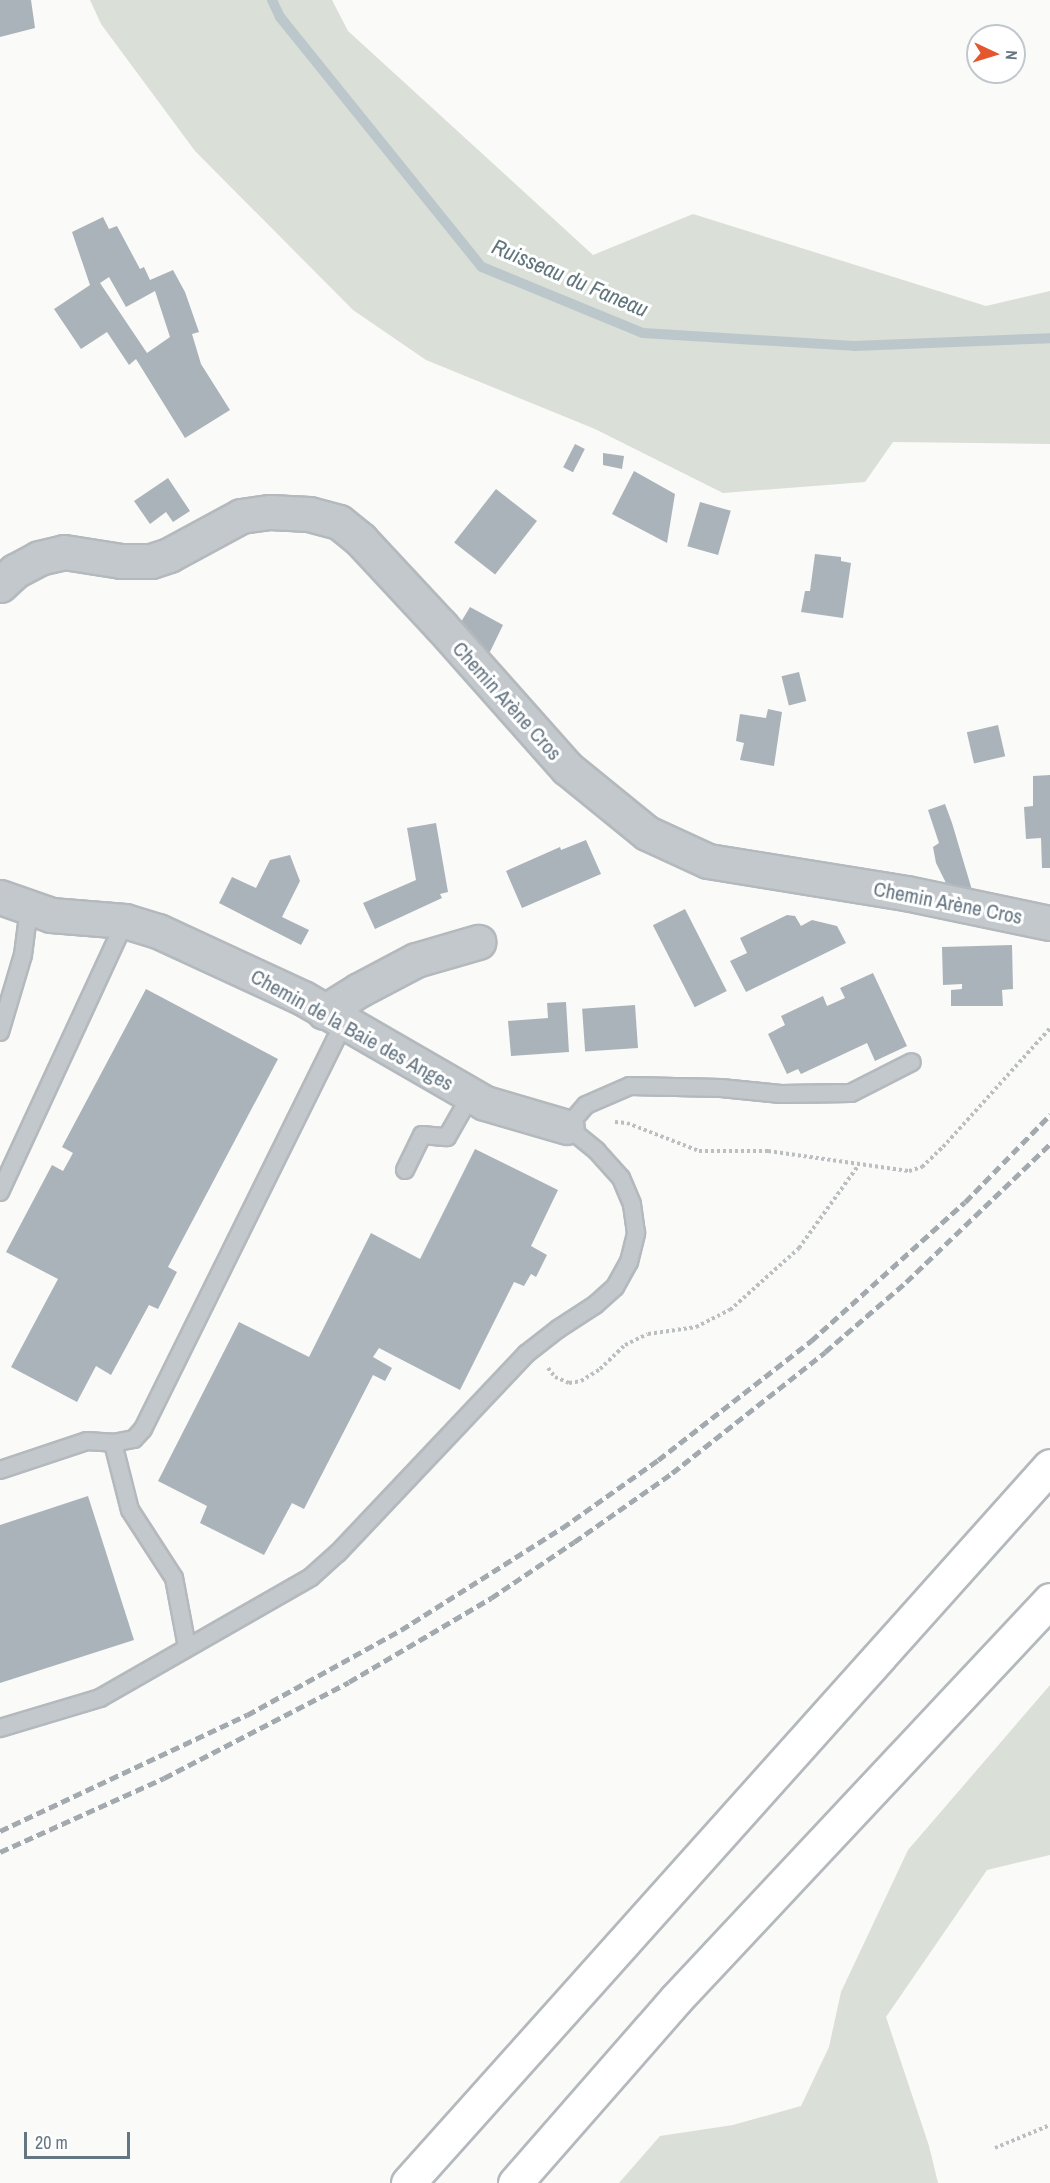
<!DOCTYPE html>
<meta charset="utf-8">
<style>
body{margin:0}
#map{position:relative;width:1050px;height:2183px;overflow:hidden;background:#fafaf8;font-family:"Archivo Narrow",sans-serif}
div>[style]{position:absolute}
.green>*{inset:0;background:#dadfd7}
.stream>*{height:10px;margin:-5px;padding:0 5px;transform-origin:5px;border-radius:5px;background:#bbc7cb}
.building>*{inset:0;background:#aab3b9;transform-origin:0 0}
.path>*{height:4px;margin-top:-2px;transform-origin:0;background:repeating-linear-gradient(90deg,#bbbfc2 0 3px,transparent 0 6px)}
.roads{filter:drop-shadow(2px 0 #b4b9bd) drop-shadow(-2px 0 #b4b9bd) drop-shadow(0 2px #b4b9bd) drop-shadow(0 -2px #b4b9bd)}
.service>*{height:16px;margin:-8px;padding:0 8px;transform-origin:8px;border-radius:8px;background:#c3c8cc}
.minor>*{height:33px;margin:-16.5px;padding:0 16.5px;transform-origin:16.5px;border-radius:16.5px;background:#c3c8cc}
.motorway>*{height:33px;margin:-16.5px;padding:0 16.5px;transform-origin:16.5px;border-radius:16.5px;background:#fff}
.rail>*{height:4.5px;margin-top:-2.25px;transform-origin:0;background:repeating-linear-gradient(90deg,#a2aab0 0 9px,transparent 0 13.5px)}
span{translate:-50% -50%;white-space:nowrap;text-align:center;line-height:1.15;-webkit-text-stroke:6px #fff;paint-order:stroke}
.street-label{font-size:21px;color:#657683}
.water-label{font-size:22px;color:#60757c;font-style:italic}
.north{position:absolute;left:966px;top:24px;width:60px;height:60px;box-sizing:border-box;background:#fff;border:2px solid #c1c8cd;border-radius:50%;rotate:94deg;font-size:16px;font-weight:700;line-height:24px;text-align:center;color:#657683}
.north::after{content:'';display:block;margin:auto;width:21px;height:27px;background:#e4572e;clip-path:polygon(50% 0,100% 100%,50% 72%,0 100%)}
.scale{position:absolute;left:24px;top:2132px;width:106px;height:27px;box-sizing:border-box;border:3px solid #657683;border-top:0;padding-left:8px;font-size:18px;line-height:21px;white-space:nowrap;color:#657683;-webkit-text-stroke:4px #fff;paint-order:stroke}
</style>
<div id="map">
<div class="green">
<div style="clip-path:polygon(90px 0,332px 0,348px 31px,593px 255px,693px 214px,986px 306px,1050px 291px,1050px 444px,893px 442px,865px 482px,723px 493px,595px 429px,426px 360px,353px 310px,195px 151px,101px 24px)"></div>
<div style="clip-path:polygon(1050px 1685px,1050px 1855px,987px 1870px,886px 2017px,929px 2146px,938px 2183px,619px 2183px,660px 2136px,733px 2125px,801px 2106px,829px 2047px,841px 1992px,908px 1850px)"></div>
</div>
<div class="stream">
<div style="left:272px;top:0;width:19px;rotate:65deg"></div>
<div style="left:280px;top:17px;width:321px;rotate:51.1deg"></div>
<div style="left:482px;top:267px;width:174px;rotate:22.3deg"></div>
<div style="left:643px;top:333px;width:211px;rotate:3.5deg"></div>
<div style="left:854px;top:346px;width:196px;rotate:-2.3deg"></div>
</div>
<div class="building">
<div style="clip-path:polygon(0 0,31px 0,35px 28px,0 37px)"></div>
<div style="clip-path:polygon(evenodd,103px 217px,109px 229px,117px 226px,140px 269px,144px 267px,150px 280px,173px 270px,185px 292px,199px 332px,192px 334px,201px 364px,230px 410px,185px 438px,136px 359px,129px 365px,107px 332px,81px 349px,54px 309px,90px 285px,72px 232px,103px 217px,109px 277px,126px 307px,155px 291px,170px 337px,147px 353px,100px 283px,109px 277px)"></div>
<div style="left:575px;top:444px;width:11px;height:26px;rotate:27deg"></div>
<div style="clip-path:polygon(603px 453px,624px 456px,622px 469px,603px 465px)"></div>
<div style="clip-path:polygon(634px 471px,675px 494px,667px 543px,612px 514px)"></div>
<div style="clip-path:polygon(168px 478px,190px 511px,173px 522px,166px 512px,150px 524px,134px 501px)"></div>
<div style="left:496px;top:489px;width:52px;height:68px;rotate:38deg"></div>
<div style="left:700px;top:502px;width:32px;height:46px;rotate:16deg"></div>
<div style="clip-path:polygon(815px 554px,841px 557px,841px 561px,851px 563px,843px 618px,801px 612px,805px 591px,810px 591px)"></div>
<div style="clip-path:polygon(470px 607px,503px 625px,487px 658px,458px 627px)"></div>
<div style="left:799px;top:672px;width:30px;height:18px;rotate:76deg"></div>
<div style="clip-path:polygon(768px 709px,782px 712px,774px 766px,740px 760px,744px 743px,736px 741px,740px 714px,766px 718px)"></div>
<div style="left:998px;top:725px;width:32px;height:32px;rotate:77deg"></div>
<div style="clip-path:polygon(1050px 775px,1050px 868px,1042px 868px,1041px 838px,1026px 839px,1024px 807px,1033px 806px,1033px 776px)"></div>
<div style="clip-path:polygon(945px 804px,952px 823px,972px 890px,946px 883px,936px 863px,933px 847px,939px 843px,928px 810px)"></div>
<div style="clip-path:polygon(436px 823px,448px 892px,440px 894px,442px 898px,375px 929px,363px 903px,416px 880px,407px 828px)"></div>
<div style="clip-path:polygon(586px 840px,601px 874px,522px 908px,506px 871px,560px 847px,561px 850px)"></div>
<div style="clip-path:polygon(290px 855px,300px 881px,282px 917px,309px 930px,301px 945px,219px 903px,232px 877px,256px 888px,270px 860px)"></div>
<div style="left:685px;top:909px;width:92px;height:36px;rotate:63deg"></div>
<div style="clip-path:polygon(787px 915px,795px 916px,801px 926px,812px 920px,837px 926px,846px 943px,746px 992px,730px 961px,747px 953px,740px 938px)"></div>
<div style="clip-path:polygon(1012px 945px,1013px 989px,1002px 990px,1003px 1006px,951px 1006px,951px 990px,962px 989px,962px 984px,943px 985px,942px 947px)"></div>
<div style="clip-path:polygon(873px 973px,907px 1046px,875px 1061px,867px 1043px,801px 1074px,798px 1069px,787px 1074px,768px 1034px,785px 1025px,781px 1016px,823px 996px,827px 1006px,845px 998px,840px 988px)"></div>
<div style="clip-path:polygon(146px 989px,278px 1059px,168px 1267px,177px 1272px,158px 1309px,149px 1305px,111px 1375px,96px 1366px,77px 1402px,11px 1367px,58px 1279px,6px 1252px,52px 1165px,63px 1171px,73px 1153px,62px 1147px)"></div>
<div style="clip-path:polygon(566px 1002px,569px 1052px,511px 1056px,508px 1021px,548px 1018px,547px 1003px)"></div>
<div style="left:635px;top:1005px;width:43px;height:53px;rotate:86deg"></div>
<div style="clip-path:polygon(475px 1149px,558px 1190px,531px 1246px,547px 1255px,536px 1277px,531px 1274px,524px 1286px,514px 1282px,460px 1390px,379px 1348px,373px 1357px,392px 1368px,385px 1381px,373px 1375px,304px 1509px,292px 1503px,264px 1555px,200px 1523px,207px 1506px,158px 1481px,239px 1322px,309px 1357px,371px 1233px,420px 1259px)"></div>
<div style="clip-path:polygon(88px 1496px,134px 1640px,0 1683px,0 1525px)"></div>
</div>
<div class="path">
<div style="left:615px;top:1122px;width:12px;rotate:5deg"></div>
<div style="left:627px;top:1123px;width:77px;rotate:21.3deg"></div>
<div style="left:699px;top:1151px;width:69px"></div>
<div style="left:768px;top:1151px;width:142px;rotate:8.1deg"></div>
<div style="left:909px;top:1171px;width:14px;rotate:-17deg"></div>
<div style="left:922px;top:1167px;width:29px;rotate:-44deg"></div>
<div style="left:943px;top:1147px;width:160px;rotate:-48deg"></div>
<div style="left:548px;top:1368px;width:11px;rotate:52deg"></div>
<div style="left:555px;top:1377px;width:15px;rotate:23deg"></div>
<div style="left:569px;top:1383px;width:12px;rotate:-9deg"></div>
<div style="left:581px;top:1381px;width:22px;rotate:-32deg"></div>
<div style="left:600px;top:1369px;width:35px;rotate:-44deg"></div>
<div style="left:625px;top:1345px;width:25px;rotate:-26deg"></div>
<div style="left:648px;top:1334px;width:49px;rotate:-8.3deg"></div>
<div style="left:696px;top:1327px;width:38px;rotate:-27deg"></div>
<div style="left:730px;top:1310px;width:93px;rotate:-41.9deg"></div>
<div style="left:799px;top:1248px;width:101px;rotate:-54.3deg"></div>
<div style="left:995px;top:2148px;width:60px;rotate:-22.7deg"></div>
</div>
<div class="roads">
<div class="service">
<div style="left:0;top:1032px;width:80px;rotate:-73.4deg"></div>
<div style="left:23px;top:955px;width:47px;rotate:-82.7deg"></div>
<div style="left:405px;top:1170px;width:39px;rotate:-64deg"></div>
<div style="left:422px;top:1135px;width:25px;rotate:5deg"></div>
<div style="left:447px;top:1137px;width:48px;rotate:-60.3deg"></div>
<div style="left:0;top:1192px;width:298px;rotate:-65.2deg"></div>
<div style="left:113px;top:1443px;width:69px;rotate:75.8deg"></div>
<div style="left:130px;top:1510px;width:81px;rotate:57.1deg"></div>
<div style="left:174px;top:1578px;width:70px;rotate:79.3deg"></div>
<div style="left:0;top:1470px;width:92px;rotate:-18.4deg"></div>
<div style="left:87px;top:1441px;width:26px;rotate:4deg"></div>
<div style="left:113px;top:1443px;width:21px;rotate:-11deg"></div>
<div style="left:134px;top:1439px;width:13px;rotate:-48deg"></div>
<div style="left:143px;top:1429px;width:453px;rotate:-63.7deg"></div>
<div style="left:0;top:1728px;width:104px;rotate:-16.7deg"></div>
<div style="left:100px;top:1698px;width:243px;rotate:-29.8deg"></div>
<div style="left:311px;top:1577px;width:36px;rotate:-42deg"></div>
<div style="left:338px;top:1553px;width:274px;rotate:-46.6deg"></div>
<div style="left:526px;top:1354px;width:41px;rotate:-38deg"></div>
<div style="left:558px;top:1329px;width:44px;rotate:-33deg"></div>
<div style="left:595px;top:1305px;width:27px;rotate:-42deg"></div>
<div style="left:615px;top:1287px;width:29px;rotate:-61deg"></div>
<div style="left:629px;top:1262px;width:30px;rotate:-76deg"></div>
<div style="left:636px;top:1233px;width:29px;rotate:-98deg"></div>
<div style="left:632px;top:1204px;width:28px;rotate:-113deg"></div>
<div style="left:621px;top:1178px;width:36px;rotate:-132deg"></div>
<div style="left:597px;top:1151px;width:38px;rotate:-141deg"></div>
<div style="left:567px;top:1127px;width:29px;rotate:-49deg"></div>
<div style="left:586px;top:1105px;width:48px;rotate:-23.4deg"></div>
<div style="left:630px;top:1086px;width:91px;rotate:1.3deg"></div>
<div style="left:721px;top:1088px;width:60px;rotate:5.7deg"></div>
<div style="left:781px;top:1094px;width:70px;rotate:-0.8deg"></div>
<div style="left:851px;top:1093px;width:68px;rotate:-26.9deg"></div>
</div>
<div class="minor">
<div style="left:0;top:585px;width:21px;rotate:-43deg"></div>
<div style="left:15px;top:571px;width:27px;rotate:-28deg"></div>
<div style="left:39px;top:558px;width:26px;rotate:-13deg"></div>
<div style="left:64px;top:552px;width:58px;rotate:9deg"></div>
<div style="left:121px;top:561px;width:30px"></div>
<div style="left:151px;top:561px;width:19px;rotate:-18deg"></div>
<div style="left:169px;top:555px;width:82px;rotate:-28.4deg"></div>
<div style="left:241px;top:516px;width:29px;rotate:-8deg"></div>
<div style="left:270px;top:512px;width:39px;rotate:3deg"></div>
<div style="left:309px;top:514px;width:31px;rotate:15deg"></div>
<div style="left:339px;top:522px;width:28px;rotate:39deg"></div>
<div style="left:361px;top:540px;width:117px;rotate:47.1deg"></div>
<div style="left:441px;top:626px;width:190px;rotate:48.4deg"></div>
<div style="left:567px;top:768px;width:103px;rotate:39.1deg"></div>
<div style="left:647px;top:833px;width:67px;rotate:24.7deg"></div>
<div style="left:708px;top:861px;width:201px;rotate:9.2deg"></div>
<div style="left:906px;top:893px;width:147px;rotate:11.8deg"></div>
<div style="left:0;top:897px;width:54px;rotate:19.4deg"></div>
<div style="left:51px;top:915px;width:74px;rotate:4.6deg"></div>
<div style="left:125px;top:921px;width:34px;rotate:17deg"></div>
<div style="left:158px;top:931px;width:160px;rotate:24.8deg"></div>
<div style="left:303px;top:998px;width:210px;rotate:30deg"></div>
<div style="left:485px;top:1103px;width:85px;rotate:16.3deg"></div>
<div style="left:324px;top:1012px;width:41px;rotate:-32.2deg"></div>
<div style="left:359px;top:990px;width:64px;rotate:-27.8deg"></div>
<div style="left:416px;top:960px;width:65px;rotate:-16.2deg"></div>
</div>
<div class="motorway">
<div style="left:408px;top:2183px;width:962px;rotate:-48.16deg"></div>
<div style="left:515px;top:2183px;width:244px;rotate:-48.8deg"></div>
<div style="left:676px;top:1999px;width:547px;rotate:-46.85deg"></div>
</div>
</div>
<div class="rail">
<div style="left:0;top:1831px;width:273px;rotate:-25.2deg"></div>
<div style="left:247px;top:1715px;width:176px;rotate:-28.9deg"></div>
<div style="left:401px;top:1630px;width:191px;rotate:-32.4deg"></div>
<div style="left:562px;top:1528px;width:118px;rotate:-35.3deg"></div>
<div style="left:658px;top:1460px;width:194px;rotate:-37.9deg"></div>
<div style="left:811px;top:1341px;width:207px;rotate:-42.1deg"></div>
<div style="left:965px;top:1202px;width:122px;rotate:-45.7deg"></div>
<div style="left:0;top:1852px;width:180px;rotate:-24.3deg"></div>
<div style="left:164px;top:1778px;width:208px;rotate:-27.4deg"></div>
<div style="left:349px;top:1682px;width:165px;rotate:-30.6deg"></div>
<div style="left:491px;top:1598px;width:100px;rotate:-34deg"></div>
<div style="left:574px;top:1542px;width:120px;rotate:-35.1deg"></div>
<div style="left:672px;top:1473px;width:195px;rotate:-38.3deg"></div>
<div style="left:825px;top:1352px;width:107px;rotate:-40.8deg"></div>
<div style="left:906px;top:1282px;width:199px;rotate:-43.8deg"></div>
</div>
<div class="street-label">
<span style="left:507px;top:701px;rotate:48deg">Chemin Arène Cros</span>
<span style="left:948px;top:903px;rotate:11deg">Chemin Arène Cros</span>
<span style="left:352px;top:1030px;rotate:29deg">Chemin de la Baie des Anges</span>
</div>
<div class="water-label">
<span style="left:570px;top:278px;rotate:23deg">Ruisseau du Faneau</span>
</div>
<div class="north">N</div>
<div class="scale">20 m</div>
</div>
